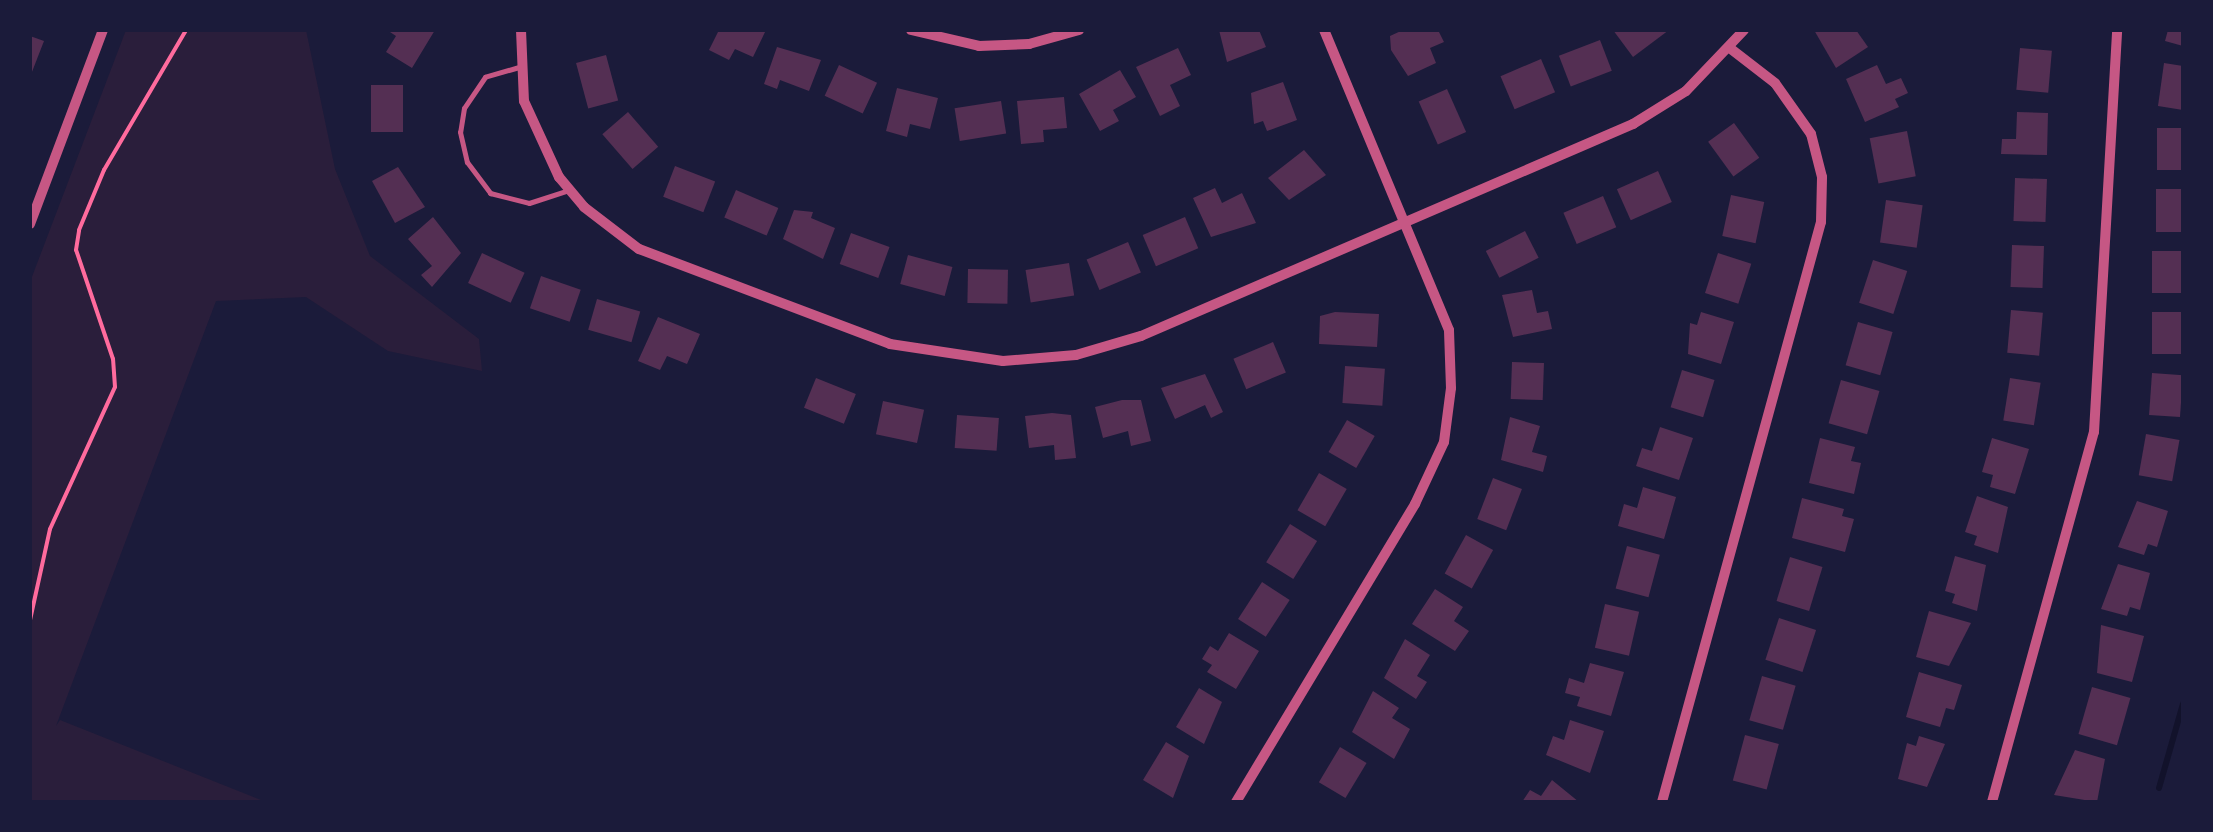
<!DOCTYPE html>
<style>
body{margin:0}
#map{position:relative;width:2213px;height:832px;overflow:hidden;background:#1b1b3a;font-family:"Exo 2",sans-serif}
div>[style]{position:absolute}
.green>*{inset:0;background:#2a1e3b}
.stream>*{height:6px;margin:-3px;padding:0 3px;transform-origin:3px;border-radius:3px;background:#12122b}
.building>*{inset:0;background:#542f53;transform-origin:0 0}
.path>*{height:4px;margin:-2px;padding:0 2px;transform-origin:2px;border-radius:2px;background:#ff6b9d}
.service>*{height:5px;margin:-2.5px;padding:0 2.5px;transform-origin:2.5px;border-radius:2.5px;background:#c65784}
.minor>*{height:10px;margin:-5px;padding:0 5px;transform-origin:5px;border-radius:5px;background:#c65784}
span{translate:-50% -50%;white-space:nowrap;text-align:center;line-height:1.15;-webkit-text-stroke:10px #1b1b3a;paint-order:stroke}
.frame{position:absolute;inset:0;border:32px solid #1b1b3a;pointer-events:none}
</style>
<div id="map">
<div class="green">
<div style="clip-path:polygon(126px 30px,306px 30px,335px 169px,370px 256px,479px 339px,482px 371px,388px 351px,306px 297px,216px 301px,56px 726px,60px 720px,266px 802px,30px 802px,30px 282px)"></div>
</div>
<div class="stream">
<div style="left:2159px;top:788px;width:87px;rotate:-74.1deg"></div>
</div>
<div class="building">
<div style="clip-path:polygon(387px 30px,435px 30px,412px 68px,386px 52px,396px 36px)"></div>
<div style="clip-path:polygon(719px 30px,766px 30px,753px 57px,735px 49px,729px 60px,709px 50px)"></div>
<div style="clip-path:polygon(1219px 30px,1259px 30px,1266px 47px,1227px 62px)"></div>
<div style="clip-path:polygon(1403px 30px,1438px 30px,1444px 42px,1430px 48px,1436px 63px,1408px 76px,1391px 50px,1390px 36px)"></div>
<div style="clip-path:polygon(1613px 30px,1669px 30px,1633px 57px)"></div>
<div style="clip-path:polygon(1814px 30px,1856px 30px,1868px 47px,1836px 68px)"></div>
<div style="clip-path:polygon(2168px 30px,2183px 30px,2183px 46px,2165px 41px)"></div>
<div style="clip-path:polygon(30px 36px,44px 41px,30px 77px)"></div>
<div style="left:1600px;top:40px;width:33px;height:44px;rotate:69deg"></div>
<div style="clip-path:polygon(777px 47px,821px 60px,809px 91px,780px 80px,777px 89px,764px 84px)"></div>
<div style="clip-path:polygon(1178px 48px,1191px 75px,1170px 85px,1180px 106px,1160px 116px,1136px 67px)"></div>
<div style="left:2020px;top:48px;width:32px;height:42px;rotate:5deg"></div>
<div style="left:606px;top:55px;width:47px;height:31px;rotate:75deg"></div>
<div style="left:1541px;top:59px;width:36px;height:44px;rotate:67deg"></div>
<div style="clip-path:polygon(2164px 63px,2183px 66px,2183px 110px,2158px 106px)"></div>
<div style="left:839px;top:65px;width:42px;height:34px;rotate:25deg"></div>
<div style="clip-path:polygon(1877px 65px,1886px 84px,1901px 78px,1908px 93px,1895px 99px,1899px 107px,1865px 122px,1846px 79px)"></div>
<div style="clip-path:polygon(1120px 70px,1136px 97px,1113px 110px,1119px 121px,1100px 131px,1079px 94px)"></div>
<div style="clip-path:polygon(1283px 82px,1297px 120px,1267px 131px,1263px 121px,1254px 124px,1251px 93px)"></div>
<div style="left:371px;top:85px;width:32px;height:47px"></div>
<div style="clip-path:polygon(897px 88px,938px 98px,930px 129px,910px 124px,907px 137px,886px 131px)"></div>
<div style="left:1447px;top:89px;width:47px;height:31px;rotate:66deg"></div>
<div style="clip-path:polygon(1064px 97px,1067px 128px,1043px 130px,1044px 142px,1021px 144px,1017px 101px)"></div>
<div style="left:1001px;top:101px;width:33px;height:47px;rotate:81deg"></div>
<div style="left:628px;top:112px;width:46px;height:34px;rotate:49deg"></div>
<div style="clip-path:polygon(2017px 112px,2048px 113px,2047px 155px,2001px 154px,2002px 139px,2016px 139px)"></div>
<div style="left:1734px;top:123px;width:43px;height:32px;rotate:54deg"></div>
<div style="left:2157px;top:128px;width:26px;height:42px"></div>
<div style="left:1907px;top:131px;width:46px;height:38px;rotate:79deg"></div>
<div style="clip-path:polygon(1304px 150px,1326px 175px,1289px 200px,1268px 178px)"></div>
<div style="left:675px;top:166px;width:43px;height:33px;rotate:21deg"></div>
<div style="clip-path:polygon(398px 167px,425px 207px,395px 223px,372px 181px)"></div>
<div style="left:1658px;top:171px;width:34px;height:45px;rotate:66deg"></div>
<div style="left:2015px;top:178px;width:32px;height:43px;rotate:2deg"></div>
<div style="clip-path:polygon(1215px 188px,1222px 203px,1242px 193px,1256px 223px,1211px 237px,1193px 198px)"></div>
<div style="left:2156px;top:189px;width:27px;height:43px"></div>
<div style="left:736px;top:190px;width:46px;height:30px;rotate:23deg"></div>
<div style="left:1731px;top:195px;width:34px;height:42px;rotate:12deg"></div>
<div style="left:1603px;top:196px;width:34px;height:43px;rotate:67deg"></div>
<div style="left:1886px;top:200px;width:37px;height:43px;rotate:8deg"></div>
<div style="clip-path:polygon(794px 210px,813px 212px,811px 218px,835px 228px,823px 259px,783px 239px)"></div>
<div style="clip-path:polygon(433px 217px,461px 253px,432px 287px,421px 275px,432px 266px,408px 239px)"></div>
<div style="left:1185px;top:217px;width:34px;height:46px;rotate:67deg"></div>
<div style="left:1525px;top:231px;width:30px;height:44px;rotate:63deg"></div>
<div style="left:851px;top:233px;width:41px;height:33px;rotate:20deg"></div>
<div style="left:1128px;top:242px;width:33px;height:45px;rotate:67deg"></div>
<div style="left:2012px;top:245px;width:32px;height:42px;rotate:2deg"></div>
<div style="left:2152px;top:251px;width:31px;height:42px"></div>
<div style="left:482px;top:253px;width:47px;height:33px;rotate:25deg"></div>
<div style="left:1718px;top:253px;width:35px;height:42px;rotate:18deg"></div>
<div style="left:908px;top:255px;width:46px;height:30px;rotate:15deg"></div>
<div style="left:1873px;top:260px;width:36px;height:45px;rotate:18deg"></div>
<div style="left:1069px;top:263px;width:33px;height:44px;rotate:81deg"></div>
<div style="left:968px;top:269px;width:40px;height:34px;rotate:1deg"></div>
<div style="left:541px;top:276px;width:42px;height:34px;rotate:19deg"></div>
<div style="clip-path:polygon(1532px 290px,1537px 313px,1548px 311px,1552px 329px,1513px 337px,1502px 295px)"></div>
<div style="left:597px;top:299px;width:45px;height:32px;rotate:16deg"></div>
<div style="left:2011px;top:310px;width:32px;height:43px;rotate:5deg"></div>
<div style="clip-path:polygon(1335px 312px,1379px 314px,1377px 347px,1319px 344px,1320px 316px)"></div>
<div style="clip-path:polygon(1701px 312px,1734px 322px,1721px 364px,1688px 354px,1690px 323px,1697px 325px)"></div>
<div style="left:2152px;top:312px;width:31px;height:42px"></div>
<div style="clip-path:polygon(658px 317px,700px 334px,687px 364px,667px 356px,660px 370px,638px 361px)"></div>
<div style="left:1858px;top:322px;width:36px;height:45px;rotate:16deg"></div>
<div style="left:1273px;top:342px;width:33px;height:43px;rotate:67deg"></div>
<div style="left:1512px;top:362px;width:32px;height:37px;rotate:2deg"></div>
<div style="left:1345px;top:366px;width:40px;height:37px;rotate:4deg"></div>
<div style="left:1682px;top:370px;width:34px;height:39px;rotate:17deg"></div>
<div style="left:2152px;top:373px;width:31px;height:42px;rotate:4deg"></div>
<div style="clip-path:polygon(1205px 374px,1223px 412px,1211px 418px,1205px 405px,1175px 419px,1161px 388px)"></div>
<div style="left:816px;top:378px;width:43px;height:32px;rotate:22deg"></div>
<div style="left:2010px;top:378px;width:31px;height:43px;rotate:9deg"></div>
<div style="left:1841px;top:380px;width:40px;height:45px;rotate:16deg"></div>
<div style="clip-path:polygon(1122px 400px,1141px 400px,1151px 441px,1131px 446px,1128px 431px,1103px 438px,1095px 407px)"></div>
<div style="left:883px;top:401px;width:42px;height:34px;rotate:12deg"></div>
<div style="clip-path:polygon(1052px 413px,1071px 415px,1076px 458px,1055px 460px,1054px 445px,1029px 448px,1025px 416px)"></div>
<div style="left:957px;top:415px;width:42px;height:33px;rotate:4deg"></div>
<div style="clip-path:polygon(1510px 417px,1540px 426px,1532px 452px,1547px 456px,1543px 472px,1501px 460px)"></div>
<div style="left:1347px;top:420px;width:32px;height:37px;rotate:30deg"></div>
<div style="clip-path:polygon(1660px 427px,1693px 438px,1679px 480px,1636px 466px,1642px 448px,1652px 451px)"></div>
<div style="left:2146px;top:434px;width:34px;height:42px;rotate:10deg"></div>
<div style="clip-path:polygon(1820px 438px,1855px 447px,1851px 461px,1861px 463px,1854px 494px,1809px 483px)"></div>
<div style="clip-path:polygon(1992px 438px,2029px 449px,2015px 494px,1990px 487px,1993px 475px,1982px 472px)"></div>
<div style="left:1319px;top:473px;width:32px;height:43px;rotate:30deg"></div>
<div style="left:1493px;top:478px;width:31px;height:44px;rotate:21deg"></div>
<div style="clip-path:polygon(1643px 487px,1676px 497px,1664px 539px,1618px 526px,1624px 504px,1637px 508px)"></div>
<div style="clip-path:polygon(1977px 496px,2008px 507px,1998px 553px,1974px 545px,1977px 536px,1965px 532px)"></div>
<div style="clip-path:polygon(1802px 498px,1844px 509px,1842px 516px,1854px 519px,1845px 552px,1792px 538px)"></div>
<div style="clip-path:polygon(2137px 501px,2168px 511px,2157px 547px,2148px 544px,2144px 555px,2118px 547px)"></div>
<div style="left:1290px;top:524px;width:32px;height:45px;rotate:32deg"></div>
<div style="left:1466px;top:535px;width:31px;height:44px;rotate:29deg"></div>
<div style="left:1627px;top:546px;width:34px;height:44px;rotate:15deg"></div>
<div style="clip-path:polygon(1955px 556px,1986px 565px,1977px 611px,1952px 603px,1955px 594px,1945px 591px)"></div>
<div style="left:1790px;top:557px;width:34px;height:46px;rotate:17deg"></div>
<div style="clip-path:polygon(2118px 564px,2150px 573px,2140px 610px,2130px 607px,2127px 616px,2101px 609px)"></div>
<div style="left:1262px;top:582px;width:33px;height:44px;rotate:33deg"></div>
<div style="clip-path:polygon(1435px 589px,1463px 607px,1454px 621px,1469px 631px,1455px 651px,1412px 624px)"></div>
<div style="left:1605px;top:604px;width:35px;height:45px;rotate:13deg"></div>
<div style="clip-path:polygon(1929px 611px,1971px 623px,1949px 666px,1916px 657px)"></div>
<div style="left:1779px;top:618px;width:39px;height:44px;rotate:18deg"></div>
<div style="clip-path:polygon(2101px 625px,2144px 636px,2132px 682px,2097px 673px)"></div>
<div style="clip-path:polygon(1229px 633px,1259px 651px,1236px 689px,1207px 672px,1212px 665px,1202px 659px,1210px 646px,1218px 651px)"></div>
<div style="clip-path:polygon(1405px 639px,1430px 655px,1417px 676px,1427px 682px,1416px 699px,1384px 678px)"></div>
<div style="clip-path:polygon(1590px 663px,1624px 672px,1611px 716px,1577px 706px,1580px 697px,1565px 693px,1569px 678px,1584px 683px)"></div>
<div style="clip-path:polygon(1919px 672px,1962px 685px,1954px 710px,1946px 708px,1940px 727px,1906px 717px)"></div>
<div style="left:1762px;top:676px;width:35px;height:46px;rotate:16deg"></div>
<div style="left:2092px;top:687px;width:40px;height:49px;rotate:16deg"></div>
<div style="clip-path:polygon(1199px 688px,1222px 702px,1204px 744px,1176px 727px)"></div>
<div style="clip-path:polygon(1373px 691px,1399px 708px,1392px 718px,1410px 729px,1394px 759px,1352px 732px)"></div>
<div style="clip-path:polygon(1570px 720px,1604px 731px,1590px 773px,1546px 755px,1553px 736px,1564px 740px)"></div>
<div style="left:1745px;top:735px;width:35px;height:47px;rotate:15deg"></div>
<div style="clip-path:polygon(1919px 736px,1945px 744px,1927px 787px,1898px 779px,1907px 743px,1916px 746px)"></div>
<div style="clip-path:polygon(1166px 742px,1189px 756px,1173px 798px,1143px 780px)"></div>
<div style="left:1340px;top:747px;width:31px;height:41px;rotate:31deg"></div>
<div style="clip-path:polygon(2075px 750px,2105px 759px,2097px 802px,2054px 795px)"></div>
<div style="clip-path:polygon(1552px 780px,1579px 802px,1522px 802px,1530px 790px,1541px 796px)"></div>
</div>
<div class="path">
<div style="left:30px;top:620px;width:93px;rotate:-77.6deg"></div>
<div style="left:50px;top:529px;width:156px;rotate:-65.4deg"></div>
<div style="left:115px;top:387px;width:28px;rotate:-94deg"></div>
<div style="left:113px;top:359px;width:115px;rotate:-108.7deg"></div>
<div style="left:76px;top:250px;width:20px;rotate:-81deg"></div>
<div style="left:79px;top:230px;width:65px;rotate:-67.4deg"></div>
<div style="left:104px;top:170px;width:162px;rotate:-59.6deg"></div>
</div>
<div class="service">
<div style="left:519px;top:67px;width:35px;rotate:164deg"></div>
<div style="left:485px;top:77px;width:37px;rotate:124deg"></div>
<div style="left:464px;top:108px;width:24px;rotate:99deg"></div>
<div style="left:460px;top:132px;width:31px;rotate:77deg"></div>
<div style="left:467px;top:162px;width:39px;rotate:53deg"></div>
<div style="left:490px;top:193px;width:40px;rotate:14.4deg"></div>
<div style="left:529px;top:203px;width:40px;rotate:-18deg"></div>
</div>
<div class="minor">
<div style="left:521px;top:30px;width:71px;rotate:87.6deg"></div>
<div style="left:524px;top:101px;width:84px;rotate:65.3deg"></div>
<div style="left:559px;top:177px;width:39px;rotate:50deg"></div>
<div style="left:584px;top:207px;width:69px;rotate:37.4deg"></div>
<div style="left:639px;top:249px;width:268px;rotate:20.7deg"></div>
<div style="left:890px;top:344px;width:114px;rotate:8.6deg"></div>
<div style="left:1003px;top:361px;width:73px;rotate:-4.7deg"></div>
<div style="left:1076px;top:355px;width:68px;rotate:-16.3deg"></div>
<div style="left:1141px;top:336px;width:536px;rotate:-23.31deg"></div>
<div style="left:1633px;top:124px;width:62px;rotate:-31.9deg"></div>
<div style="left:1686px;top:91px;width:84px;rotate:-46.4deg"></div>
<div style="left:911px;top:30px;width:70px;rotate:13.2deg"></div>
<div style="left:979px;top:46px;width:50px;rotate:-2.3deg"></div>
<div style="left:1029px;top:44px;width:52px;rotate:-15.6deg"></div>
<div style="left:30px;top:224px;width:207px;rotate:-69.4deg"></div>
<div style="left:1236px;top:802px;width:348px;rotate:-59deg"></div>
<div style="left:1415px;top:504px;width:68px;rotate:-64.9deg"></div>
<div style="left:1444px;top:442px;width:54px;rotate:-82.6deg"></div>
<div style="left:1451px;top:388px;width:58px;rotate:-92deg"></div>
<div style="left:1449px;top:330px;width:325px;rotate:-112.6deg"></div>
<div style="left:1662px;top:802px;width:601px;rotate:-74.67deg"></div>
<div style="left:1821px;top:222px;width:45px;rotate:-88.7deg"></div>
<div style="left:1822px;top:177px;width:44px;rotate:-104.3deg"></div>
<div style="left:1811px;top:134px;width:62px;rotate:-125.2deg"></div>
<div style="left:1775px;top:83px;width:56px;rotate:-142.3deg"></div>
<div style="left:1992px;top:802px;width:384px;rotate:-74.6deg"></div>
<div style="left:2094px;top:432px;width:403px;rotate:-86.7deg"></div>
</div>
<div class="frame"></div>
</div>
